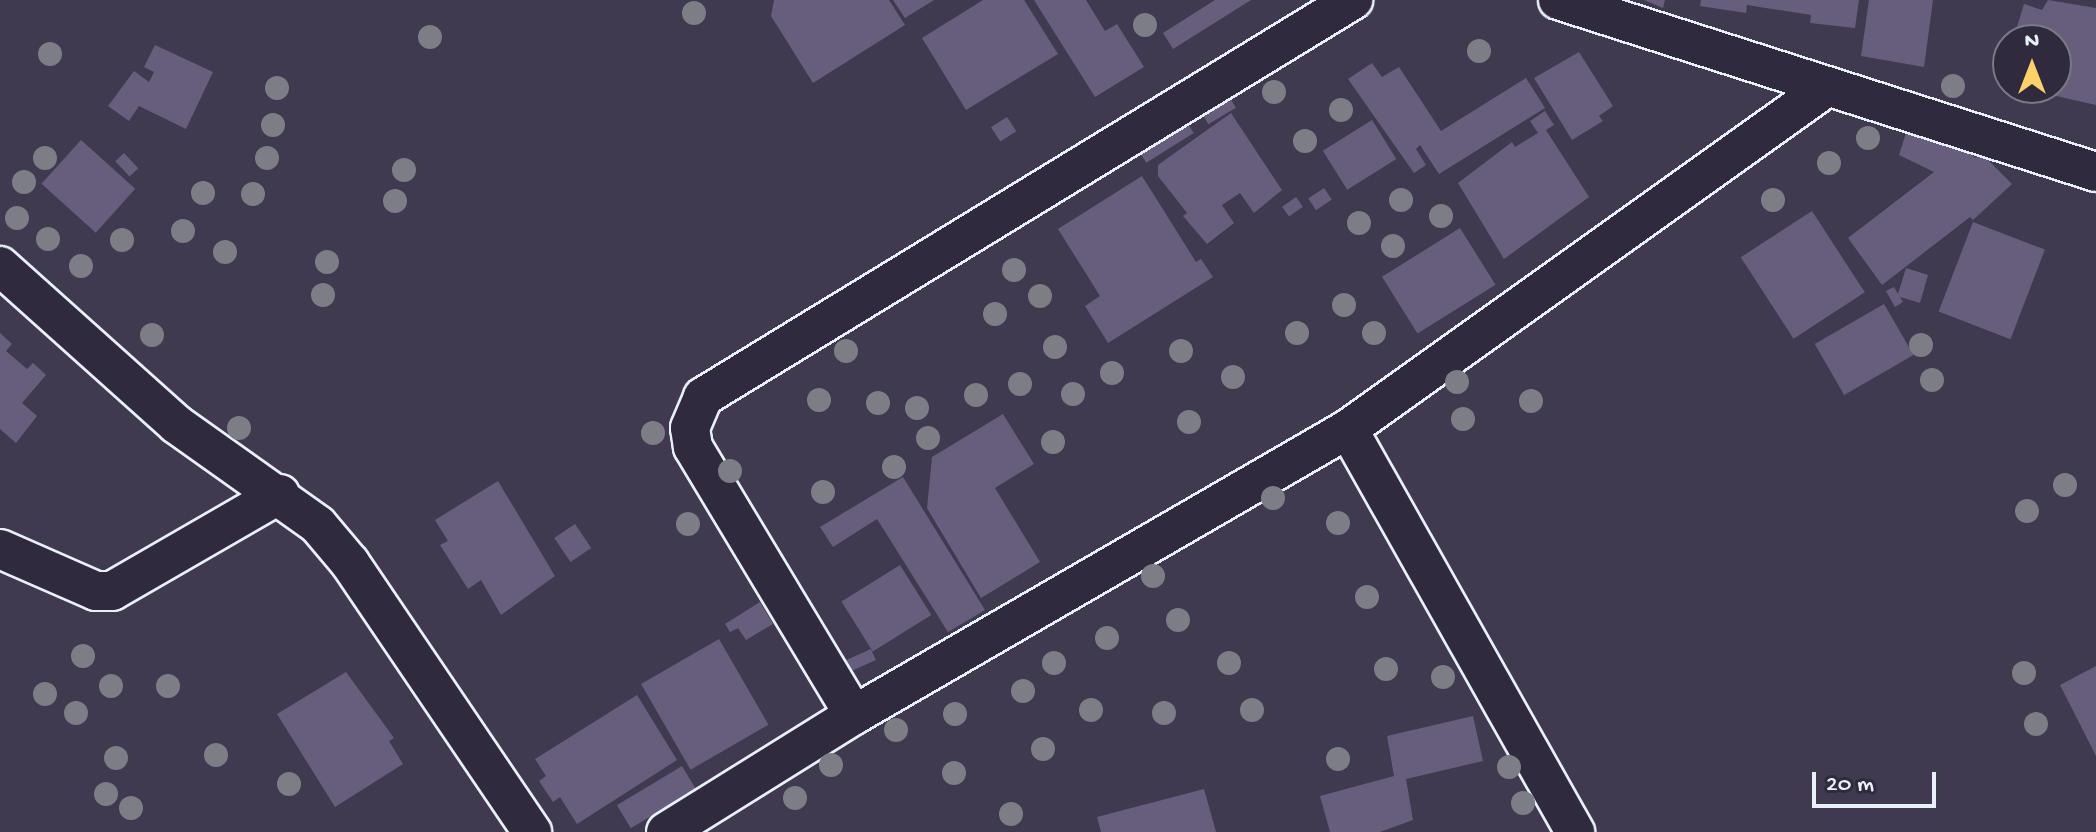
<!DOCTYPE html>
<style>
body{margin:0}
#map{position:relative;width:2096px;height:832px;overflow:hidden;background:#403a50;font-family:"Gochi Hand",sans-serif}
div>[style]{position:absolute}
.building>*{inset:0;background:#665e7c;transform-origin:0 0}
.roads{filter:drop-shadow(2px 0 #e8f1f8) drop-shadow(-2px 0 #e8f1f8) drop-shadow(0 2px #e8f1f8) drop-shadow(0 -2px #e8f1f8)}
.street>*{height:38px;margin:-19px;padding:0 19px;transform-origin:19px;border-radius:19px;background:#2f2a3d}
.trees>*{width:24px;height:24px;margin:-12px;border-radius:50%;background:#7c7d85}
span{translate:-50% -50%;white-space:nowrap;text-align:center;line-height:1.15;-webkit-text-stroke:7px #2f2a3d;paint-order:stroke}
.north{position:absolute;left:1992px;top:24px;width:80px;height:80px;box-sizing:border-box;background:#2f2a3d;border:2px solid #797a88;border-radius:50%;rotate:0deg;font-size:22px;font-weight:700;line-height:32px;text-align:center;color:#e8f1f8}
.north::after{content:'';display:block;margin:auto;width:28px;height:36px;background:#ffd166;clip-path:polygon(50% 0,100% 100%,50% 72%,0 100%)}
.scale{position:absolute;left:1812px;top:772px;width:124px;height:36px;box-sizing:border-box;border:4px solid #e8f1f8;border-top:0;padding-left:10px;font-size:24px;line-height:28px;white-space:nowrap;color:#e8f1f8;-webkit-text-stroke:6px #2f2a3d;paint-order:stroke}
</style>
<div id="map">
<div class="building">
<div style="clip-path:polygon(774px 0,889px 0,905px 25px,813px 83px,771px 16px)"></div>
<div style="clip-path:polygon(893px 0,934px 0,905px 18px)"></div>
<div style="clip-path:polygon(983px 0,1024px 0,1058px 54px,966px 110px,922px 38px)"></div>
<div style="clip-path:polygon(1034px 0,1086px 0,1105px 31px,1117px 24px,1144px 67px,1095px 97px)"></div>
<div style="clip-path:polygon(1215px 0,1251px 0,1173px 49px,1163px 33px)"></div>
<div style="clip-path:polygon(1644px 0,1665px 0,1663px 8px)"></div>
<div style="clip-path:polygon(1701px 0,1859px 0,1855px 28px,1810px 23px,1811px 15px,1747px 5px,1746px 13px,1700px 6px)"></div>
<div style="clip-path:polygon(1869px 0,1933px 0,1924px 67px,1861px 56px)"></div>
<div style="clip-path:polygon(2048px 0,2096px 8px,2096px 105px,2043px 93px,2056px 88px,2056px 40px,2013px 40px,2024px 4px,2042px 10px)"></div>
<div style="clip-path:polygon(155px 45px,213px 72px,186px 129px,139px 106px,129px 121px,108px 106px,134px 71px,149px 82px,154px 72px,144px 67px)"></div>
<div style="clip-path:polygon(1579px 52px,1613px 106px,1599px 116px,1603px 121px,1572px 140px,1534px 78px)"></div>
<div style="clip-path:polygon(1372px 63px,1382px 77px,1399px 67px,1441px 131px,1526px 78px,1545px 108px,1439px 174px,1420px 145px,1416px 149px,1426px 165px,1414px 173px,1348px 79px)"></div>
<div style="left:1224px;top:88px;width:23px;height:32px;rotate:59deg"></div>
<div style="left:1180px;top:111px;width:26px;height:56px;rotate:58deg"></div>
<div style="clip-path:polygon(1545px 111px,1554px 125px,1546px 130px,1589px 197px,1504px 259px,1458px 183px,1512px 142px,1515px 147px,1538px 133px,1530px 121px)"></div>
<div style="clip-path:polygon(1231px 113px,1282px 190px,1254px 213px,1240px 193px,1222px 205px,1234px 223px,1207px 244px,1183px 216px,1187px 213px,1158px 176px,1158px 165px)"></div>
<div style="left:1007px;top:117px;width:17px;height:19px;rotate:57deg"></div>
<div style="left:1372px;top:120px;width:46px;height:58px;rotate:58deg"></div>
<div style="clip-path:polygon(1907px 130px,1962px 144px,1975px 158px,1981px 153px,2012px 184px,1973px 220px,1970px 217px,1882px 285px,1848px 238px,1934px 172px,1899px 155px)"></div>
<div style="left:81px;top:140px;width:73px;height:59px;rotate:42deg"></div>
<div style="left:124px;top:153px;width:21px;height:12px;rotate:47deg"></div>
<div style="clip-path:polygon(1142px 176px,1196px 262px,1201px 259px,1213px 277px,1108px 343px,1085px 306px,1100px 296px,1058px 229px)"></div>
<div style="left:1324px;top:188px;width:14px;height:19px;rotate:56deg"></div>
<div style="left:1296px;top:197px;width:12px;height:17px;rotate:55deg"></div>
<div style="left:1812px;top:211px;width:97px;height:85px;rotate:57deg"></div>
<div style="left:1973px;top:222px;width:77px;height:96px;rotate:21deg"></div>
<div style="left:1460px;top:228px;width:67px;height:92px;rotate:58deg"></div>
<div style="clip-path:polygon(1906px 268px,1928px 275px,1920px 303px,1900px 297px,1903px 302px,1895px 307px,1886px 291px,1894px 287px,1898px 294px)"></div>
<div style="left:1884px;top:304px;width:59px;height:80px;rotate:60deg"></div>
<div style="clip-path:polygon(0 333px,12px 344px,6px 351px,27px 369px,33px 363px,46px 375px,22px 403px,37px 416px,16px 443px,0 429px)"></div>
<div style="clip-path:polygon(1003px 414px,1034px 464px,995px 488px,1040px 562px,981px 598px,927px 508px,932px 457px)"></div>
<div style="clip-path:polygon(903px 477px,985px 610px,948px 632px,877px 519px,833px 547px,820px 527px)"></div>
<div style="clip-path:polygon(498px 481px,555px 576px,501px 615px,481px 580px,468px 589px,440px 545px,448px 541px,435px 520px)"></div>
<div style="left:575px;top:524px;width:29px;height:25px;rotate:56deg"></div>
<div style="left:900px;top:565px;width:59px;height:69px;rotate:58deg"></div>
<div style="clip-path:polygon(760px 602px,773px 624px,746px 640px,738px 628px,730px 632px,725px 624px)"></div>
<div style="left:719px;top:639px;width:99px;height:90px;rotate:60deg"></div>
<div style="left:871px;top:649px;width:12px;height:30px;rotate:66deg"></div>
<div style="clip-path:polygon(2096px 666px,2096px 756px,2060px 685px)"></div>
<div style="clip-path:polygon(346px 672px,394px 738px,389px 741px,403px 764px,335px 807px,277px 714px)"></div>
<div style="clip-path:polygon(637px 695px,677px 760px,577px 824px,560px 797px,553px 802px,539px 781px,546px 776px,535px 759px)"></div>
<div style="clip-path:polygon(1473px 716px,1483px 761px,1406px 779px,1413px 820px,1380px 832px,1330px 832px,1320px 796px,1394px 776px,1387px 736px)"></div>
<div style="left:682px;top:766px;width:27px;height:76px;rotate:59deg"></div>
<div style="clip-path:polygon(1204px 789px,1216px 832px,1101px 832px,1097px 817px)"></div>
</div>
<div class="roads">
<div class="street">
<div style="left:1558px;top:0;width:565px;rotate:17.73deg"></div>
<div style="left:0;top:266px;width:237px;rotate:41.9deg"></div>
<div style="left:176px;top:424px;width:174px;rotate:35.4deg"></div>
<div style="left:318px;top:525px;width:50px;rotate:49.9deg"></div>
<div style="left:350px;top:563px;width:325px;rotate:55.9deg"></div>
<div style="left:1348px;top:429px;width:463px;rotate:60.6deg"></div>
<div style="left:0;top:549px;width:105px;rotate:23.6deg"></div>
<div style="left:96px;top:591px;width:16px"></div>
<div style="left:112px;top:591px;width:194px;rotate:-30deg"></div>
<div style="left:854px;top:715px;width:313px;rotate:-121deg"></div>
<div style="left:693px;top:447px;width:19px;rotate:-99deg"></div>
<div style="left:690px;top:428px;width:34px;rotate:-67deg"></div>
<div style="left:703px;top:397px;width:762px;rotate:-31.42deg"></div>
<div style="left:666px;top:832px;width:221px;rotate:-31.9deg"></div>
<div style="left:854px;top:715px;width:571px;rotate:-30.07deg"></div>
<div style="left:1348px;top:429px;width:589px;rotate:-35.53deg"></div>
</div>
</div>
<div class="trees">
<div style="left:694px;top:13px"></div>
<div style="left:1145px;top:25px"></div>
<div style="left:430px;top:37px"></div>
<div style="left:1479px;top:51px"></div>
<div style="left:50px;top:54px"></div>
<div style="left:1953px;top:86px"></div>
<div style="left:277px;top:88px"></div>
<div style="left:1274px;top:92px"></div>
<div style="left:1341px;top:110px"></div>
<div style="left:273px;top:125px"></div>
<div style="left:1868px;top:138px"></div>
<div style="left:1305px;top:141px"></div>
<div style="left:45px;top:158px"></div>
<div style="left:267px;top:158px"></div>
<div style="left:1829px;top:163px"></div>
<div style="left:404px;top:170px"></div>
<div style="left:24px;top:182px"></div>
<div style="left:203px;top:193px"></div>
<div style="left:253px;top:194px"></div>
<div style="left:1401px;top:200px"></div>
<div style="left:1773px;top:200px"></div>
<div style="left:395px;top:201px"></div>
<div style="left:1441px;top:216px"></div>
<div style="left:17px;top:218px"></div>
<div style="left:1359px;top:223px"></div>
<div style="left:183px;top:231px"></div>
<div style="left:48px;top:239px"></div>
<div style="left:122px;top:240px"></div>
<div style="left:1393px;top:246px"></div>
<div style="left:225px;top:252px"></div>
<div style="left:327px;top:262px"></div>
<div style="left:81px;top:266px"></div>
<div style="left:1014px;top:270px"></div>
<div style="left:323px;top:295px"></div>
<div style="left:1040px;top:296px"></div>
<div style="left:1344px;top:305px"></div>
<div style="left:995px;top:314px"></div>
<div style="left:1297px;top:333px"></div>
<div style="left:1374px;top:333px"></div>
<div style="left:152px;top:335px"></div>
<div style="left:1921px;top:345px"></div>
<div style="left:1055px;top:347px"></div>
<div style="left:846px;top:351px"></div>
<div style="left:1181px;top:351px"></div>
<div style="left:1112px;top:373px"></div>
<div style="left:1233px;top:377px"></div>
<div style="left:1932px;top:380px"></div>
<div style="left:1457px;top:382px"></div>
<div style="left:1020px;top:384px"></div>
<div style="left:1073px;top:394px"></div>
<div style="left:976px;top:395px"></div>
<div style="left:819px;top:400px"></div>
<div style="left:1531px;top:401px"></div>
<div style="left:878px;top:403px"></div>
<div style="left:917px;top:408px"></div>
<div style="left:1463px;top:419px"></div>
<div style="left:1189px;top:422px"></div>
<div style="left:239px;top:428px"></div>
<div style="left:653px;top:433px"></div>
<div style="left:928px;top:438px"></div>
<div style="left:1053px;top:442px"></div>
<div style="left:894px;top:467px"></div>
<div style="left:730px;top:471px"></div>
<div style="left:2065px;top:485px"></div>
<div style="left:823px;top:492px"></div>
<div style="left:1273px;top:498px"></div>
<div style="left:2027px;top:511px"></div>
<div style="left:1338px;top:523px"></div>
<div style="left:688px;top:524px"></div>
<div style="left:1153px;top:576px"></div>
<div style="left:1367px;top:597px"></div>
<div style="left:1178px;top:620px"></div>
<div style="left:1107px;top:638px"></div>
<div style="left:83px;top:656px"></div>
<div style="left:1054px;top:663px"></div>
<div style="left:1229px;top:663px"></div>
<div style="left:1386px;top:669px"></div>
<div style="left:2024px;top:673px"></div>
<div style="left:1443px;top:677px"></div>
<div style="left:111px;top:686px"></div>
<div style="left:168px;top:686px"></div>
<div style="left:1023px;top:691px"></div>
<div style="left:45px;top:694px"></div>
<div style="left:1091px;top:710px"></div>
<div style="left:1252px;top:710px"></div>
<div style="left:76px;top:713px"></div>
<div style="left:1164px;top:713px"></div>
<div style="left:955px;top:714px"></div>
<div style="left:2036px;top:724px"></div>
<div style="left:896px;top:730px"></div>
<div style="left:1043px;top:749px"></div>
<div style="left:216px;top:755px"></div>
<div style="left:116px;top:758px"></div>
<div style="left:1338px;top:759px"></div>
<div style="left:831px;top:765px"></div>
<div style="left:1509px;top:767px"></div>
<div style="left:954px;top:773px"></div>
<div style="left:289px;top:784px"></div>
<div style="left:106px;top:794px"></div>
<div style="left:795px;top:798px"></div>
<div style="left:1523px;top:803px"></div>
<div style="left:131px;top:808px"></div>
<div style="left:1011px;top:814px"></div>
</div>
<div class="north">N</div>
<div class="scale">20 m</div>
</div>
